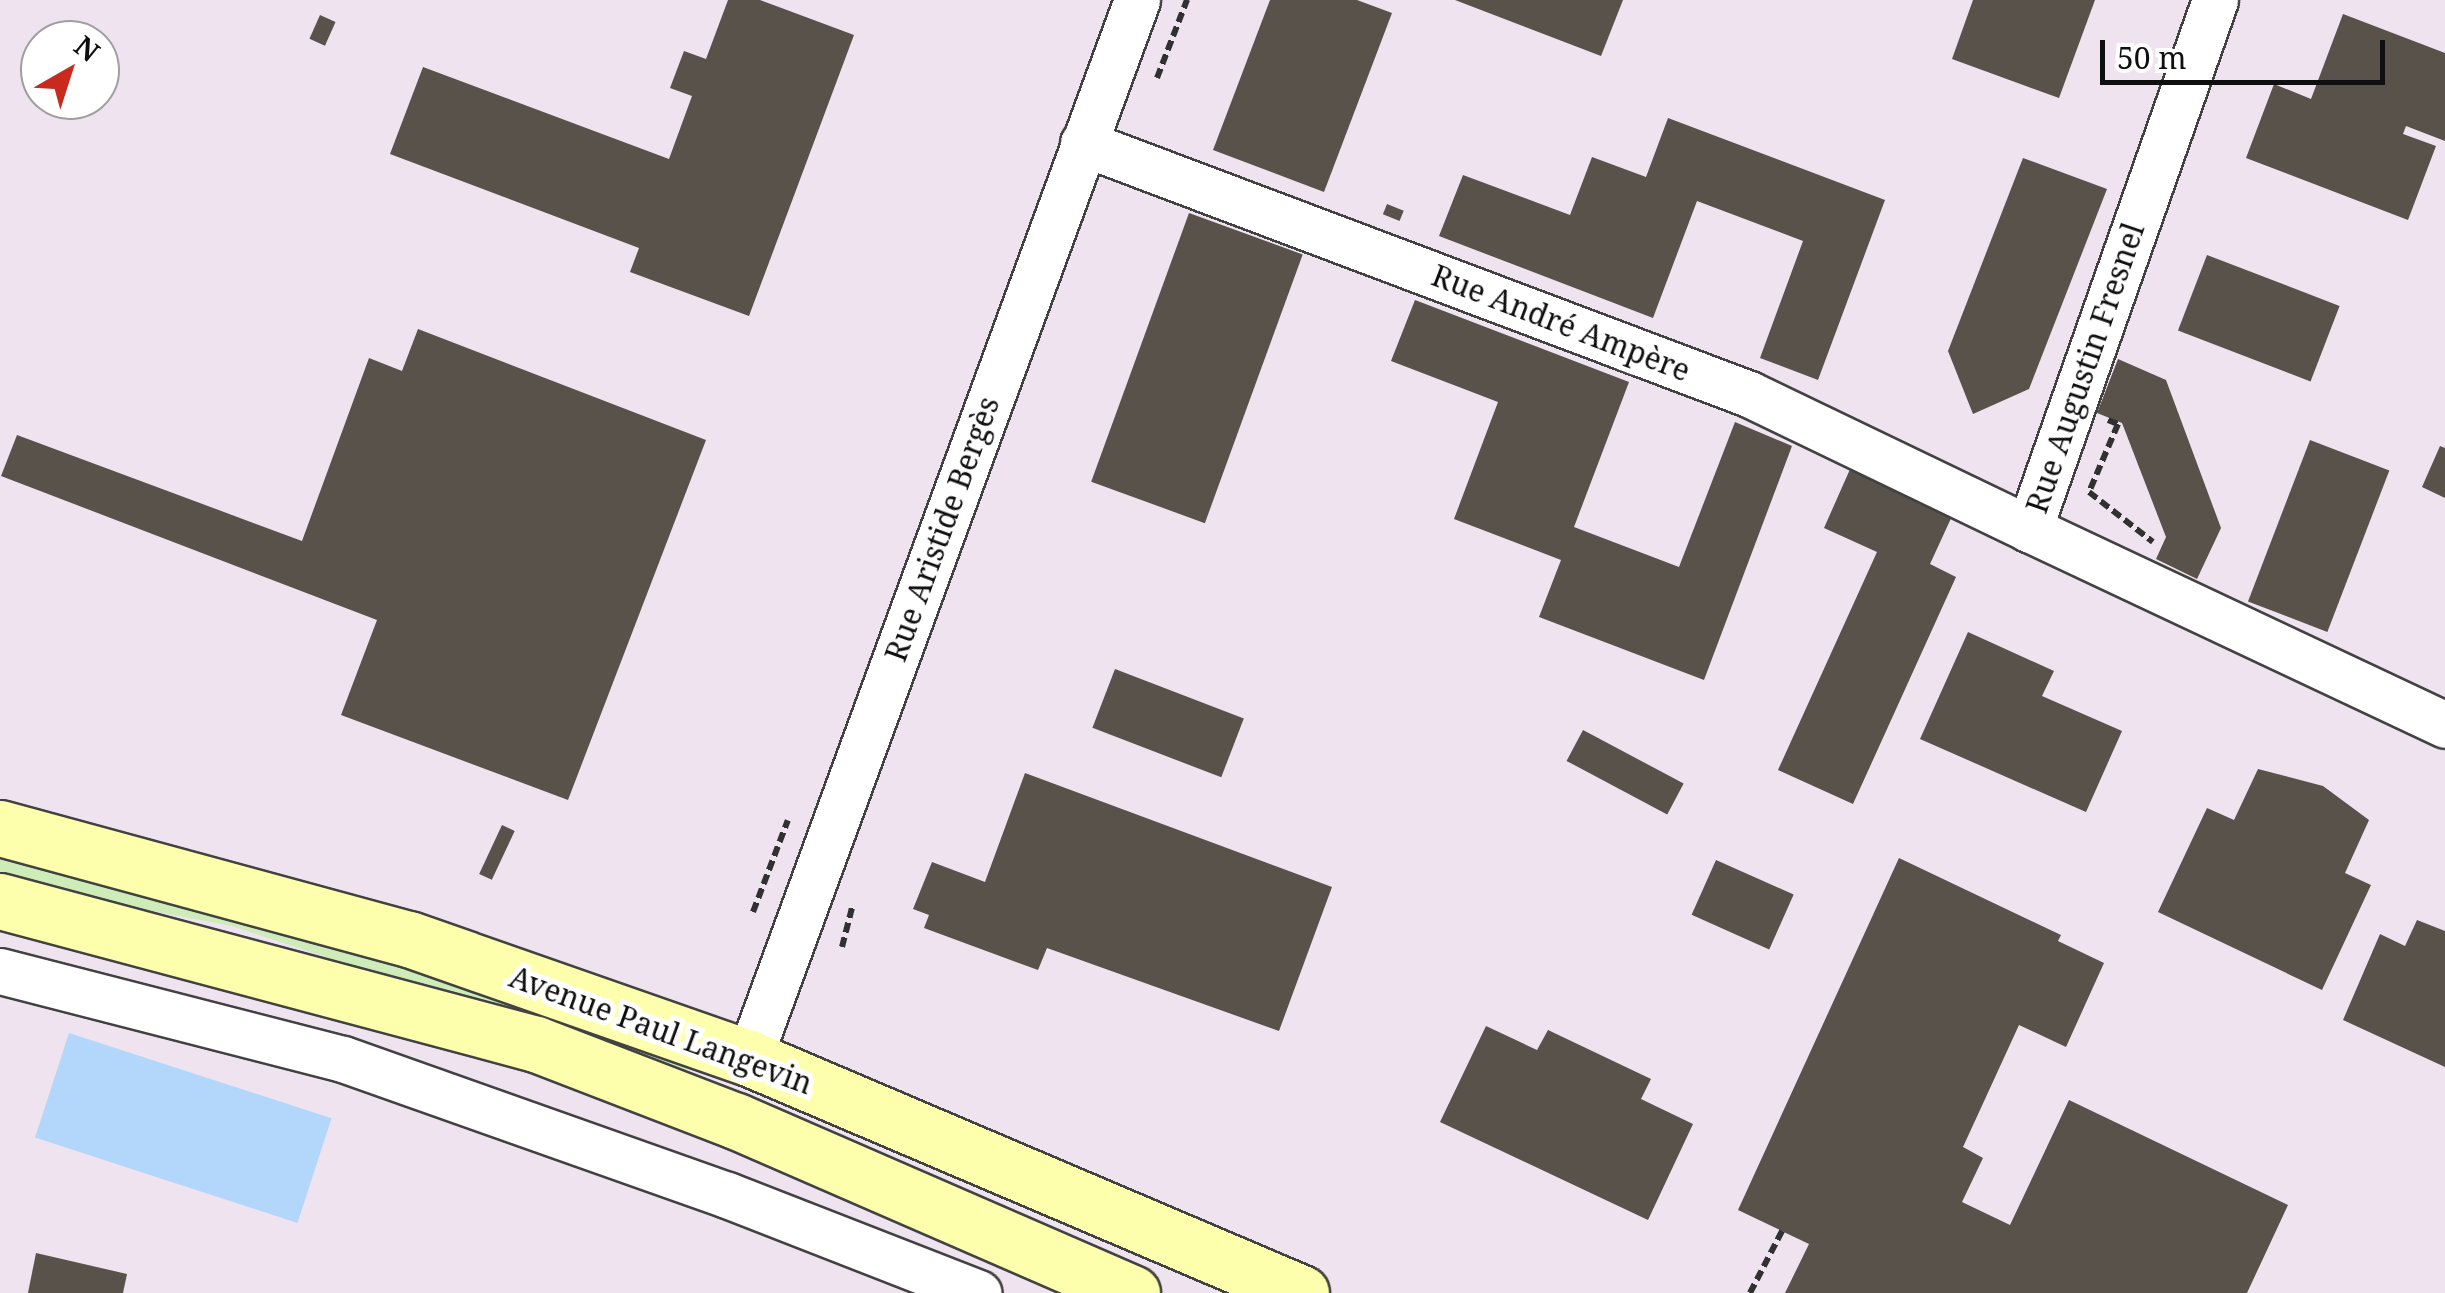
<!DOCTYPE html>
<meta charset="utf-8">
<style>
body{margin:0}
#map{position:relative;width:2445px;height:1293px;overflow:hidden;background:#fffef1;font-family:"Noto Serif",serif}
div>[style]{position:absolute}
.industrial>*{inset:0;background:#eee3ee}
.green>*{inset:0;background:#cdecb8}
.water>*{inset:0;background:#b3d7fa;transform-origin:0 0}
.building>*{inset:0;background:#59524b;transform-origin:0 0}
.path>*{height:6px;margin-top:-3px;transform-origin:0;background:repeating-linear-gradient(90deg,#313131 0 10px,transparent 0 15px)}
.roads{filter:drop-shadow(2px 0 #424242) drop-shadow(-2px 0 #424242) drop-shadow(0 2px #424242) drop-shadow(0 -2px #424242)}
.minor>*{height:45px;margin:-22.5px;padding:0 22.5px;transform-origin:22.5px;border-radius:22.5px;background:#fff}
.secondary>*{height:55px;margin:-27.5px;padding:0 27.5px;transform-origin:27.5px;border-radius:27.5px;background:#feffac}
span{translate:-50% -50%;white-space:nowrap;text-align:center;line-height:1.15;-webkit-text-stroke:10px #fff;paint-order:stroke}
.street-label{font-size:30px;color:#0f0f0f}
.north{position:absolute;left:20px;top:20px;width:100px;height:100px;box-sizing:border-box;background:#fff;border:2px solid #9f9f9f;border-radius:50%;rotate:39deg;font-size:28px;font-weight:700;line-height:40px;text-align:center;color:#0f0f0f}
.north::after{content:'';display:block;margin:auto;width:35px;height:45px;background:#c82a1e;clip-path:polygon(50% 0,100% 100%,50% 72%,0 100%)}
.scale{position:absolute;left:2100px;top:40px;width:285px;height:45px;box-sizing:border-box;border:5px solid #0f0f0f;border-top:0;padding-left:12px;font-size:30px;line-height:35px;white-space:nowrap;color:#0f0f0f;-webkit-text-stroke:8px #fff;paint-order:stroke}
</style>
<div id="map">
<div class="industrial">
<div style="clip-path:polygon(evenodd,0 0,2445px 0,2445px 1293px,0 1293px,0 0,40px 40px,100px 40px,100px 100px,40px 100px,40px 40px)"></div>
</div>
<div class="green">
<div style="clip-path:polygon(0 837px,211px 896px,689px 1061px,684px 1075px,232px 926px,0 882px)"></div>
</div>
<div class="water">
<div style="left:69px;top:1033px;width:276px;height:110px;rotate:18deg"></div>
</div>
<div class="building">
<div style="clip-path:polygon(728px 0,760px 0,854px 35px,749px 316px,630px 272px,639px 248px,390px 154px,423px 67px,669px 159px,692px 96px,670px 88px,684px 51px,706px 59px)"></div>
<div style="clip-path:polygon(1270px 0,1357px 0,1392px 13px,1324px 192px,1213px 150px)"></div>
<div style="clip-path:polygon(1455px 0,1623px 0,1601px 56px)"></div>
<div style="clip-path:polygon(1973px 0,2095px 0,2059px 98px,1952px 59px)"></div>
<div style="clip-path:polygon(2343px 14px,2445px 53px,2445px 141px,2406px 126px,2403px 134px,2436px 146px,2408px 220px,2246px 158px,2274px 84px,2311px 99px)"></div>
<div style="left:320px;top:15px;width:17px;height:26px;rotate:24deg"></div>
<div style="clip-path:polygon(1668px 118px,1885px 200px,1818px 380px,1760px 358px,1803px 241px,1697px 201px,1653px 318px,1439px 236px,1463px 175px,1570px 215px,1592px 157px,1646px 177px)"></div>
<div style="clip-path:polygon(2023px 158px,2107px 189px,2029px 389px,1973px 414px,1948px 351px)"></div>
<div style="left:1387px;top:204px;width:18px;height:11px;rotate:22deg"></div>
<div style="left:1189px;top:213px;width:121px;height:286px;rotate:20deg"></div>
<div style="left:2207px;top:255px;width:142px;height:81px;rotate:21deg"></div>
<div style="clip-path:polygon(1415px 300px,1629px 382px,1574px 527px,1679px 567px,1735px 422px,1792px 446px,1704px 680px,1539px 617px,1561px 560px,1454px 519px,1498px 402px,1391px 361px)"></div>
<div style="clip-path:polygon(418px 329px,706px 440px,568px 800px,341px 715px,377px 620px,1px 476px,17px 435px,302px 541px,369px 358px,402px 371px)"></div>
<div style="clip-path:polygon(2118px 359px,2166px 380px,2221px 528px,2197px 579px,2156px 559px,2166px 537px,2122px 423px,2097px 413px)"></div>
<div style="left:2310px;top:440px;width:85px;height:173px;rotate:21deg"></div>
<div style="clip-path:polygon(2440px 446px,2445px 448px,2445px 498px,2422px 487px)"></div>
<div style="clip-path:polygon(1851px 467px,1953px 514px,1930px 564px,1956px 577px,1853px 804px,1778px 770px,1877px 552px,1824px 528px)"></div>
<div style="clip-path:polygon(1968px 632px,2054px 671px,2042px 696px,2122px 731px,2086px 812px,1920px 739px)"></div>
<div style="left:1115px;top:669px;width:138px;height:63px;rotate:21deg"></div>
<div style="left:1583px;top:730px;width:114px;height:35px;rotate:28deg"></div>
<div style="clip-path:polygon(2258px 769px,2323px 786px,2369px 820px,2345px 873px,2371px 885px,2322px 990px,2158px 912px,2207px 808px,2234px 820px)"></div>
<div style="clip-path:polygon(1025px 773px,1332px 887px,1279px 1031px,1047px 948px,1038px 970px,924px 928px,929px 915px,913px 909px,932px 862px,985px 882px)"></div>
<div style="left:502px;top:825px;width:14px;height:54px;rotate:25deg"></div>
<div style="clip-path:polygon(1899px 858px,2061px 935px,2058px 941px,2104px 963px,2066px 1047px,2019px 1025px,1963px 1147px,1983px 1158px,1962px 1202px,2010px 1225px,2069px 1100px,2288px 1205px,2247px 1293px,1785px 1293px,1809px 1244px,1738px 1210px)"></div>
<div style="left:1716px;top:860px;width:85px;height:60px;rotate:24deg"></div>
<div style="clip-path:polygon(2417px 920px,2445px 931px,2445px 1067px,2343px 1020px,2380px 934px,2405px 946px)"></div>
<div style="clip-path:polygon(1486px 1026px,1537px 1050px,1548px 1030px,1651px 1079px,1641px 1099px,1693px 1124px,1648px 1220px,1440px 1122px)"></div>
<div style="clip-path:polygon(36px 1253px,127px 1274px,123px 1293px,28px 1293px)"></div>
</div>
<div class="path">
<div style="left:1157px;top:78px;width:84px;rotate:-69deg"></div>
<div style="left:2108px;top:420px;width:11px;rotate:22deg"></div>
<div style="left:2118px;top:424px;width:74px;rotate:113.1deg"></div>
<div style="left:2089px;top:492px;width:81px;rotate:38deg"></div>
<div style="left:753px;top:912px;width:98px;rotate:-69.2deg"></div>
<div style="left:842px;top:947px;width:44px;rotate:-75.7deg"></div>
<div style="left:1750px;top:1293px;width:70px;rotate:-62.7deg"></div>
</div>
<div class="roads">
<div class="minor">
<div style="left:2215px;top:0;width:561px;rotate:109.37deg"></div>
<div style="left:2029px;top:529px;width:460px;rotate:25.2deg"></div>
<div style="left:1083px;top:143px;width:712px;rotate:20.65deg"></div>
<div style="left:1749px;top:394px;width:311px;rotate:25.7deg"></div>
<div style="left:0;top:971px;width:354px;rotate:14.4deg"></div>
<div style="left:343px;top:1059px;width:407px;rotate:19.5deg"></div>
<div style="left:727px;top:1195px;width:270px;rotate:21.3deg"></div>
<div style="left:749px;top:1058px;width:1127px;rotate:-69.86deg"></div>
</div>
<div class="secondary">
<div style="left:0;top:828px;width:424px;rotate:15.2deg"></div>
<div style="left:409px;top:939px;width:360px;rotate:19.3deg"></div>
<div style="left:749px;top:1058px;width:600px;rotate:23.06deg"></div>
<div style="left:0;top:901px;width:555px;rotate:14.94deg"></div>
<div style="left:536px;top:1044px;width:214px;rotate:21.1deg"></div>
<div style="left:736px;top:1121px;width:432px;rotate:23.5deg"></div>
</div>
</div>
<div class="street-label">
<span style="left:1561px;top:323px;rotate:21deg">Rue André Ampère</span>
<span style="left:2085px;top:368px;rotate:-71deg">Rue Augustin Fresnel</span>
<span style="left:942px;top:529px;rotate:-70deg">Rue Aristide Bergès</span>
<span style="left:661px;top:1030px;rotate:20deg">Avenue Paul Langevin</span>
</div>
<div class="north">N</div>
<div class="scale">50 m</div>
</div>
